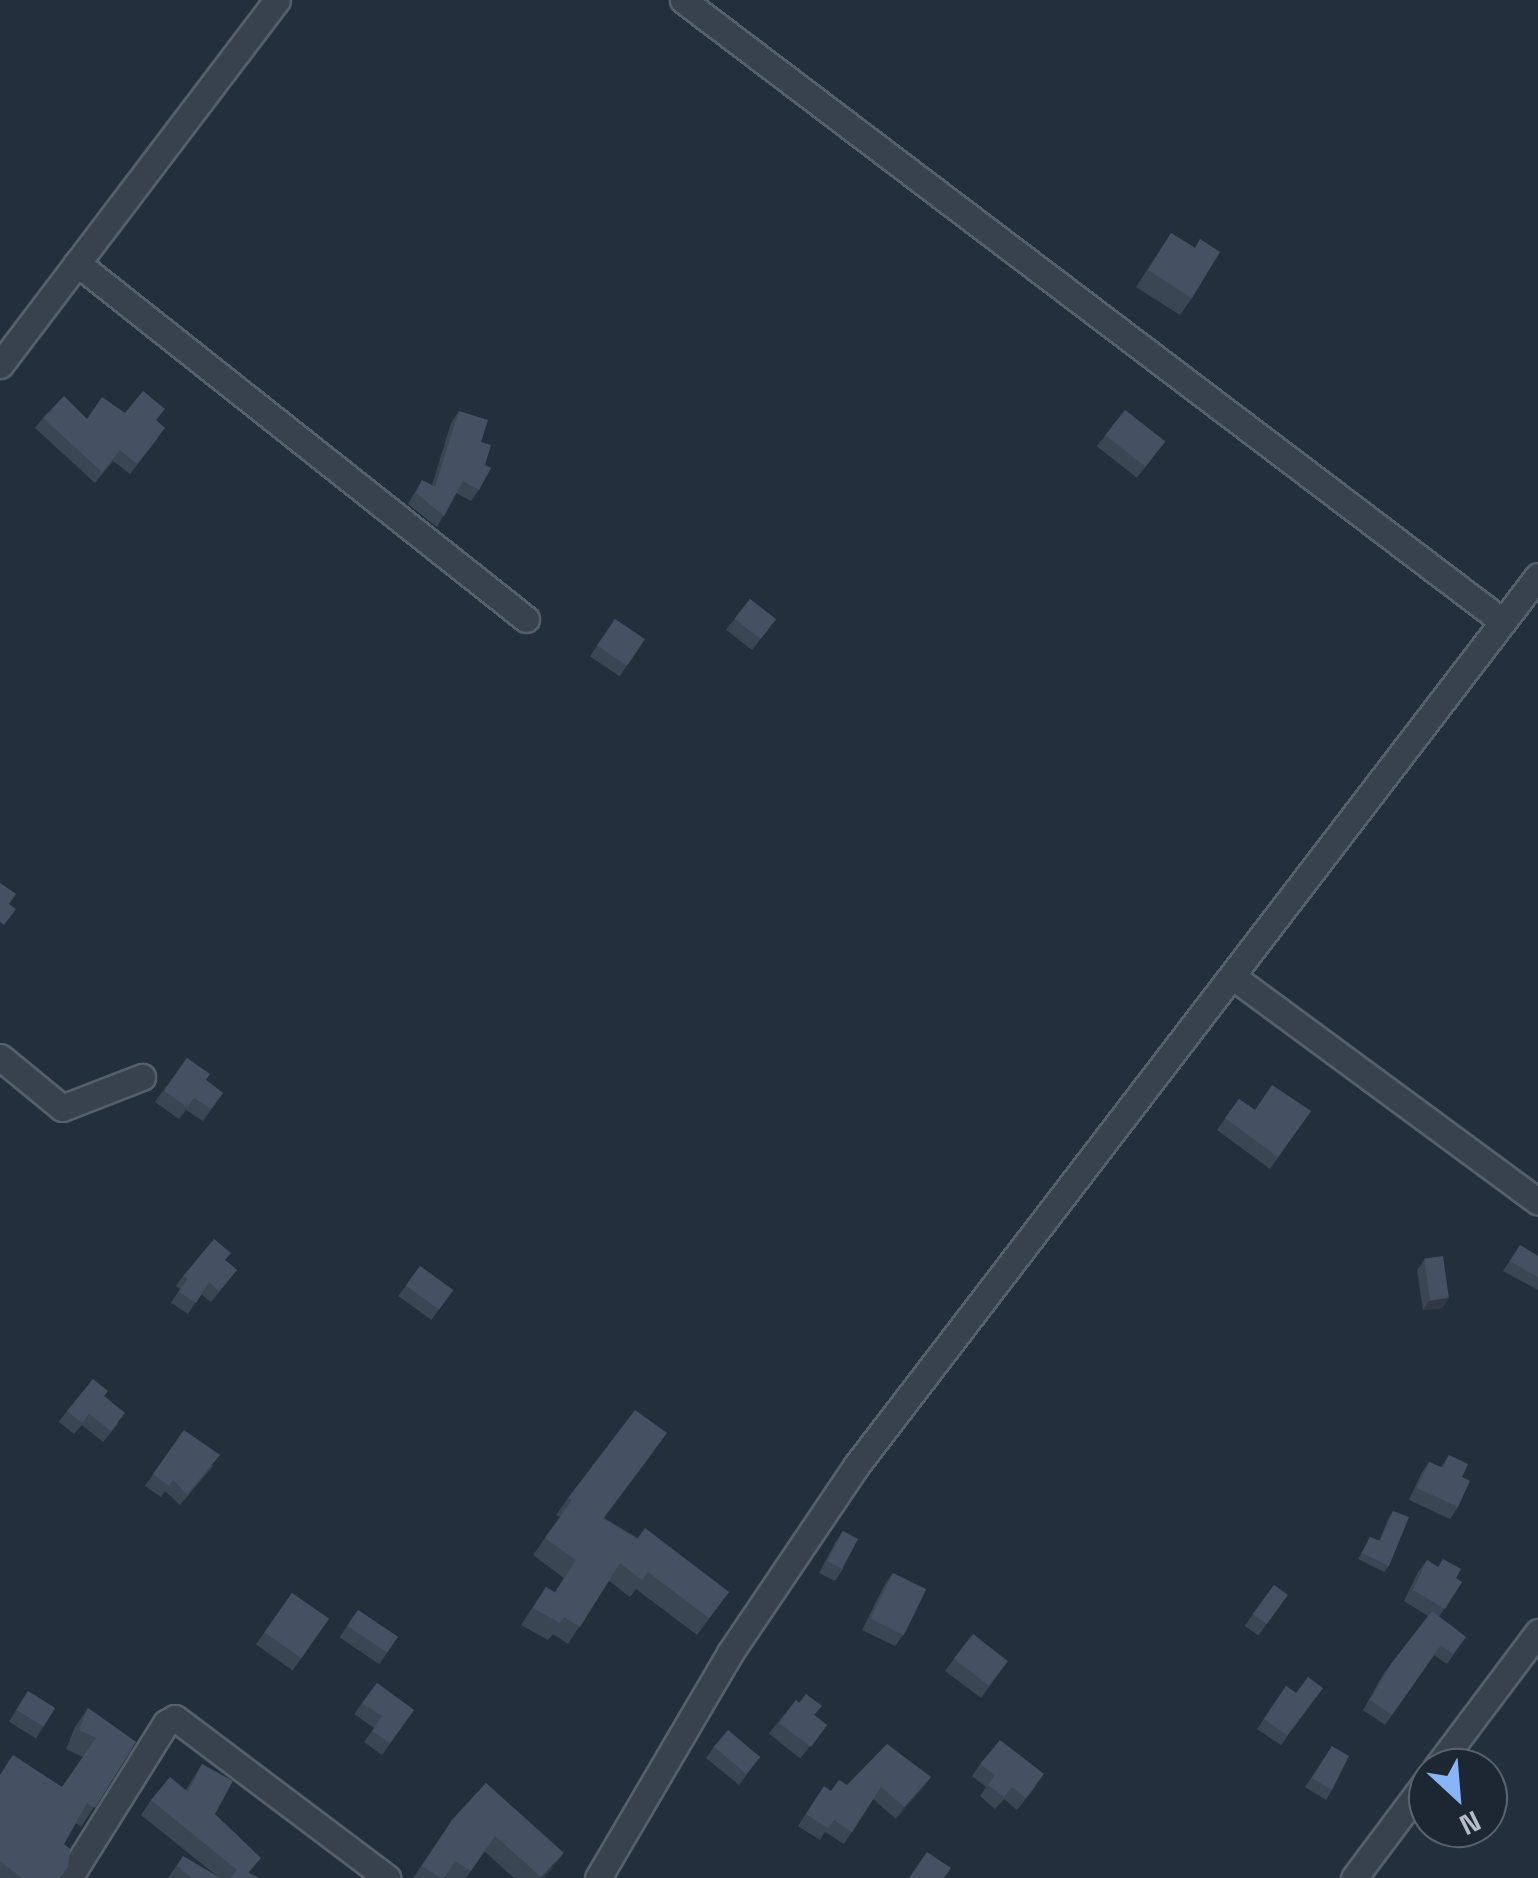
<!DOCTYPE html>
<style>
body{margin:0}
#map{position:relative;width:1538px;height:1878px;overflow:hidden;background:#242f3e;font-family:"Space Grotesk",sans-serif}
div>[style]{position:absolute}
.roads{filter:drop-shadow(2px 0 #565f6c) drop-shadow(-2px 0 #565f6c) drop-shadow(0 2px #565f6c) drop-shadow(0 -2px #565f6c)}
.minor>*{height:25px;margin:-12.5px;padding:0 12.5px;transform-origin:12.5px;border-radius:12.5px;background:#38414e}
.wall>*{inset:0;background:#3b4654;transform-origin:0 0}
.shaded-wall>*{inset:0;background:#303945}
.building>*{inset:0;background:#455162;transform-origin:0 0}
span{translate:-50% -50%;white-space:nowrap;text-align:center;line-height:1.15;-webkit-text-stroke:8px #1d2633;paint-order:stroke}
.north{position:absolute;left:1408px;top:1748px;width:100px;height:100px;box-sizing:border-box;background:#1d2633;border:2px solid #59626f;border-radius:50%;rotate:154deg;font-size:28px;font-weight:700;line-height:40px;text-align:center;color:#b4bcc9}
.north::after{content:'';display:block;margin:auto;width:35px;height:45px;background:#8ab4f8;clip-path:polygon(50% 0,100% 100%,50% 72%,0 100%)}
</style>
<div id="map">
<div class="roads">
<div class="minor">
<div style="left:683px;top:0;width:1028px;rotate:37.17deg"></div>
<div style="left:77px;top:263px;width:573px;rotate:38.41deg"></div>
<div style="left:0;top:365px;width:458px;rotate:-52.8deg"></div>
<div style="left:1232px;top:976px;width:380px;rotate:36.4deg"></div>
<div style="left:0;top:1057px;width:80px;rotate:39.4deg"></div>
<div style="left:62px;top:1108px;width:86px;rotate:-21.2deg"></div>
<div style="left:1436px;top:1768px;width:170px;rotate:-53.1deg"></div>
<div style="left:69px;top:1878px;width:183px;rotate:-58deg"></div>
<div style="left:166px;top:1723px;width:10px;rotate:-29deg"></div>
<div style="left:175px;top:1718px;width:266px;rotate:37deg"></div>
<div style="left:598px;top:1878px;width:261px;rotate:-59.6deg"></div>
<div style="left:730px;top:1653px;width:225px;rotate:-56deg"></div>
<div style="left:856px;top:1466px;width:1121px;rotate:-52.54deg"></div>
<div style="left:1354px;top:1878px;width:124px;rotate:-53.2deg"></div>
</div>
</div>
<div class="wall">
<div style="clip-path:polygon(1171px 233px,1194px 247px,1192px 298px,1180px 315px,1136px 287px)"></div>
<div style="left:1125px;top:410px;width:51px;height:46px;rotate:38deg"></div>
<div style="clip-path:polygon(459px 411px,481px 442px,479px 490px,471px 501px,456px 493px,437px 527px,408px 504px,422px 480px,432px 485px,451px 423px)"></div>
<div style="clip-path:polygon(43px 418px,156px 421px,158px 438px,130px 474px,113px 461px,95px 483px,35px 428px)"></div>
<div style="left:750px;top:599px;width:33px;height:39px;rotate:38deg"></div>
<div style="left:615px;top:619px;width:36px;height:45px;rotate:34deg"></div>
<div style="clip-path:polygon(187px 1058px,206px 1080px,223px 1093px,203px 1121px,186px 1110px,179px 1119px,155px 1102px)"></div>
<div style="clip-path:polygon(1239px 1099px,1255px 1110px,1311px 1111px,1270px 1169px,1217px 1130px)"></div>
<div style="clip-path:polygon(1520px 1245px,1538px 1256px,1538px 1290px,1503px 1271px)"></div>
<div style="clip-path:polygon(225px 1260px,237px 1270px,211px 1302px,201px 1294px,188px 1314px,171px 1303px,180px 1289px,176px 1286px,184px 1275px)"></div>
<div style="clip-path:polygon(1424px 1260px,1449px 1298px,1442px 1308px,1423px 1310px,1417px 1270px)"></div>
<div style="left:420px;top:1266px;width:41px;height:37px;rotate:36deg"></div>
<div style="clip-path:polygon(104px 1396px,118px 1424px,103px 1442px,82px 1425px,74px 1434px,59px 1422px,67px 1411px)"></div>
<div style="clip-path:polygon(184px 1430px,213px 1466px,180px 1505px,165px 1491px,161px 1497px,145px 1486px)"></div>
<div style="clip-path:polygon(655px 1450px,604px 1518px,729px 1592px,697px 1635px,636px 1589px,630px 1597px,609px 1581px,568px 1644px,553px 1634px,548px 1640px,521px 1625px,546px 1587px,555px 1592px,564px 1578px,533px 1555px,560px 1517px,556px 1515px,568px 1498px)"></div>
<div style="clip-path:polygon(1449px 1455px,1462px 1477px,1458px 1507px,1450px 1519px,1409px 1500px,1421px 1474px,1429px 1462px,1441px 1467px)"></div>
<div style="clip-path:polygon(1393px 1511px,1389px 1566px,1384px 1572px,1358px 1559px,1370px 1537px,1379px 1541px,1389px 1517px)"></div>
<div style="clip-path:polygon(843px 1531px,843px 1569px,835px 1581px,819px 1573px,835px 1543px)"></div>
<div style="clip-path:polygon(1427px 1560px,1462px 1582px,1439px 1617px,1466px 1637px,1447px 1664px,1434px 1655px,1385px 1725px,1363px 1710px,1384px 1673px,1428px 1616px,1404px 1601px,1418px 1572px)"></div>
<div style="clip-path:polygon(893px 1573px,903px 1635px,895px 1646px,862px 1630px,885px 1584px)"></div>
<div style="left:1274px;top:1585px;width:17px;height:50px;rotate:36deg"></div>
<div style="left:292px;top:1593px;width:45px;height:63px;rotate:35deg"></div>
<div style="left:358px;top:1610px;width:48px;height:33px;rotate:34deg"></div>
<div style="clip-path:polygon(954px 1659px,1008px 1661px,981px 1698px,945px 1671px)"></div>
<div style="clip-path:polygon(377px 1683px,414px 1710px,382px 1755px,364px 1742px,374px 1728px,354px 1714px)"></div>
<div style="clip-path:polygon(1286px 1686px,1296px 1693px,1323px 1688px,1281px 1745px,1257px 1729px)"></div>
<div style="left:28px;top:1691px;width:32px;height:36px;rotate:32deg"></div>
<div style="left:796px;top:1700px;width:40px;height:43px;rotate:39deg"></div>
<div style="clip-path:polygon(88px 1708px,136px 1742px,81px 1827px,76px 1823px,64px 1844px,61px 1878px,0 1878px,0 1774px,62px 1787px,83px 1757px,66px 1749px,75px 1727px)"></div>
<div style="clip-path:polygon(1332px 1746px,1332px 1790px,1326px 1800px,1305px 1787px)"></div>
<div style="clip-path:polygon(714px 1747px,760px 1757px,739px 1785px,706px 1758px)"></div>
<div style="clip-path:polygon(202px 1764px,215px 1814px,250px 1873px,259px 1878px,168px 1878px,183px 1856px,217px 1876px,141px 1815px,151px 1800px,186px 1790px)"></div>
<div style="clip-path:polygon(980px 1764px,1036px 1786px,1017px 1810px,1004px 1799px,995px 1809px,980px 1796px,986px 1787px,972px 1776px)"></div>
<div style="clip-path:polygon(931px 1777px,922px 1789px,896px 1819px,873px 1799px,844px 1844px,825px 1832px,820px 1840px,798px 1826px,824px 1786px,831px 1791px,847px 1785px)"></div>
<div style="clip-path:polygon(486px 1783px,553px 1868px,544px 1878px,514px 1878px,484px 1851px,466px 1878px,447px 1878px,445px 1877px,444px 1878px,413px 1878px,452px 1820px)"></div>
</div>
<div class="shaded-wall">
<div style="clip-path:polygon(1449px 1298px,1442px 1308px,1423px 1310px,1429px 1301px)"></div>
<div style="clip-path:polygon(931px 1777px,922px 1789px,896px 1819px,904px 1807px)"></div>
<div style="clip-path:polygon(564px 1853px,553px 1868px,544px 1878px,541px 1878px)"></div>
</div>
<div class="building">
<div style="clip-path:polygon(1171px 233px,1195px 248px,1200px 239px,1220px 252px,1192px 298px,1148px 270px)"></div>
<div style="clip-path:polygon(143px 391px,165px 409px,156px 420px,165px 428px,137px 464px,120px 450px,102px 472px,43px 418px,64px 396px,87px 419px,102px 397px,125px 413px)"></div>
<div style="left:1125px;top:410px;width:51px;height:32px;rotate:38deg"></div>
<div style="clip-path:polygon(459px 411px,488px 420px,481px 442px,491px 445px,485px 465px,491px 468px,479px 490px,463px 481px,444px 516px,416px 493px,422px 480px,435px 487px)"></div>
<div style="left:750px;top:599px;width:33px;height:25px;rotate:38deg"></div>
<div style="left:615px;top:619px;width:36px;height:32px;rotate:34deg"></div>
<div style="clip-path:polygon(0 883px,16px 894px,9px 904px,16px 909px,4px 925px,0 922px)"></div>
<div style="clip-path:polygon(187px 1058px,210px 1074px,206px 1080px,223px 1093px,211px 1109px,194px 1098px,187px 1107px,164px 1091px)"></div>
<div style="clip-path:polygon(1272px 1085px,1311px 1111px,1278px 1157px,1225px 1118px,1239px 1099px,1255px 1110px)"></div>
<div style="clip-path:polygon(214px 1239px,231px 1253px,225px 1260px,237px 1270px,219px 1291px,209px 1282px,196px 1303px,179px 1292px,188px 1278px,184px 1275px)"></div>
<div style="clip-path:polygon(1520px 1245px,1538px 1256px,1538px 1277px,1510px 1261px)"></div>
<div style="left:1443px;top:1256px;width:42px;height:19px;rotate:82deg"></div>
<div style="left:420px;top:1266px;width:41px;height:24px;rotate:36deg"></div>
<div style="clip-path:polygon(93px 1379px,108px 1391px,104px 1396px,125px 1413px,111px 1431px,89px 1414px,82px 1423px,67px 1411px)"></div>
<div style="clip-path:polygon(635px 1410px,667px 1433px,603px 1518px,637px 1539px,645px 1528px,729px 1592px,709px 1618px,648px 1572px,642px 1580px,620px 1563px,580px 1627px,564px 1617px,560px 1623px,533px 1608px,546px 1587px,555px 1593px,576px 1560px,545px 1538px,572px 1500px,568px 1498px)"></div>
<div style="clip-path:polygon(184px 1430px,220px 1455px,187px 1494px,173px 1480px,169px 1486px,153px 1474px)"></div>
<div style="clip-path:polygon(1449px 1455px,1468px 1464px,1462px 1477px,1470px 1481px,1458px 1507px,1417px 1488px,1429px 1462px,1443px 1468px)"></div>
<div style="clip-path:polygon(1393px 1511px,1409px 1517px,1389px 1566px,1362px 1553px,1370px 1537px,1380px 1541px)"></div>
<div style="left:843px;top:1531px;width:17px;height:34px;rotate:28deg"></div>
<div style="clip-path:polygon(1443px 1559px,1461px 1569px,1456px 1578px,1462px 1582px,1445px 1609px,1413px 1590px,1427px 1560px,1438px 1567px)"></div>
<div style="left:893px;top:1573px;width:37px;height:51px;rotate:26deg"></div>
<div style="left:1274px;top:1585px;width:17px;height:36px;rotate:36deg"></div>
<div style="left:292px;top:1593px;width:45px;height:48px;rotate:35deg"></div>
<div style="left:358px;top:1610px;width:48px;height:19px;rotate:34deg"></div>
<div style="clip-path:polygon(1432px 1611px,1466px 1637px,1453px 1654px,1441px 1645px,1392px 1715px,1370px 1700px,1391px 1664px)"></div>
<div style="left:973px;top:1634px;width:44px;height:31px;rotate:38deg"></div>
<div style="clip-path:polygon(1308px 1677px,1323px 1688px,1287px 1735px,1264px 1719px,1286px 1686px,1296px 1693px)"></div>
<div style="clip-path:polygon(377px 1683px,414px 1710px,390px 1743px,372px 1731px,382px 1716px,362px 1703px)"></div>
<div style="left:28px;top:1691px;width:32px;height:22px;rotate:32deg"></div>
<div style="clip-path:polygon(806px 1694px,822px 1706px,814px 1715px,827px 1725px,811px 1747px,779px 1723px,796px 1700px,799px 1703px)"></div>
<div style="clip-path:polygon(88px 1708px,136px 1742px,95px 1808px,87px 1803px,64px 1844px,70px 1849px,68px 1867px,60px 1878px,22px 1878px,0 1861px,0 1775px,13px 1755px,62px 1787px,96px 1738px,79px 1730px)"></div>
<div style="left:728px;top:1730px;width:42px;height:22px;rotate:40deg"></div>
<div style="clip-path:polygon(1000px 1740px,1044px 1774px,1026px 1798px,1012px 1787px,1004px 1797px,988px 1785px,995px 1775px,980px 1764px)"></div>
<div style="clip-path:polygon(887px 1744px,931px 1777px,904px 1807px,881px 1787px,852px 1832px,834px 1820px,828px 1828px,806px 1814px,824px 1786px,831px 1791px,839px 1780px,847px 1785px)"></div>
<div style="clip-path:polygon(1332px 1746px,1349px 1756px,1332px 1790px,1312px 1778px)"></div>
<div style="clip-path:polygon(202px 1764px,233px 1781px,215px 1814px,261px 1858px,248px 1873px,259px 1878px,231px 1878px,237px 1870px,151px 1800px,170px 1777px,188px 1792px)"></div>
<div style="clip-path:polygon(486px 1783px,564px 1853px,541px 1877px,495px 1836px,471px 1871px,455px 1861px,444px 1878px,441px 1878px,422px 1866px,452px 1820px)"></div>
<div style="clip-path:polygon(927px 1852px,951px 1868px,944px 1878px,909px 1878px)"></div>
<div style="clip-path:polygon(183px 1856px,220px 1878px,192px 1878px,177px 1866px)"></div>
</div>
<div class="north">N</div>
</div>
